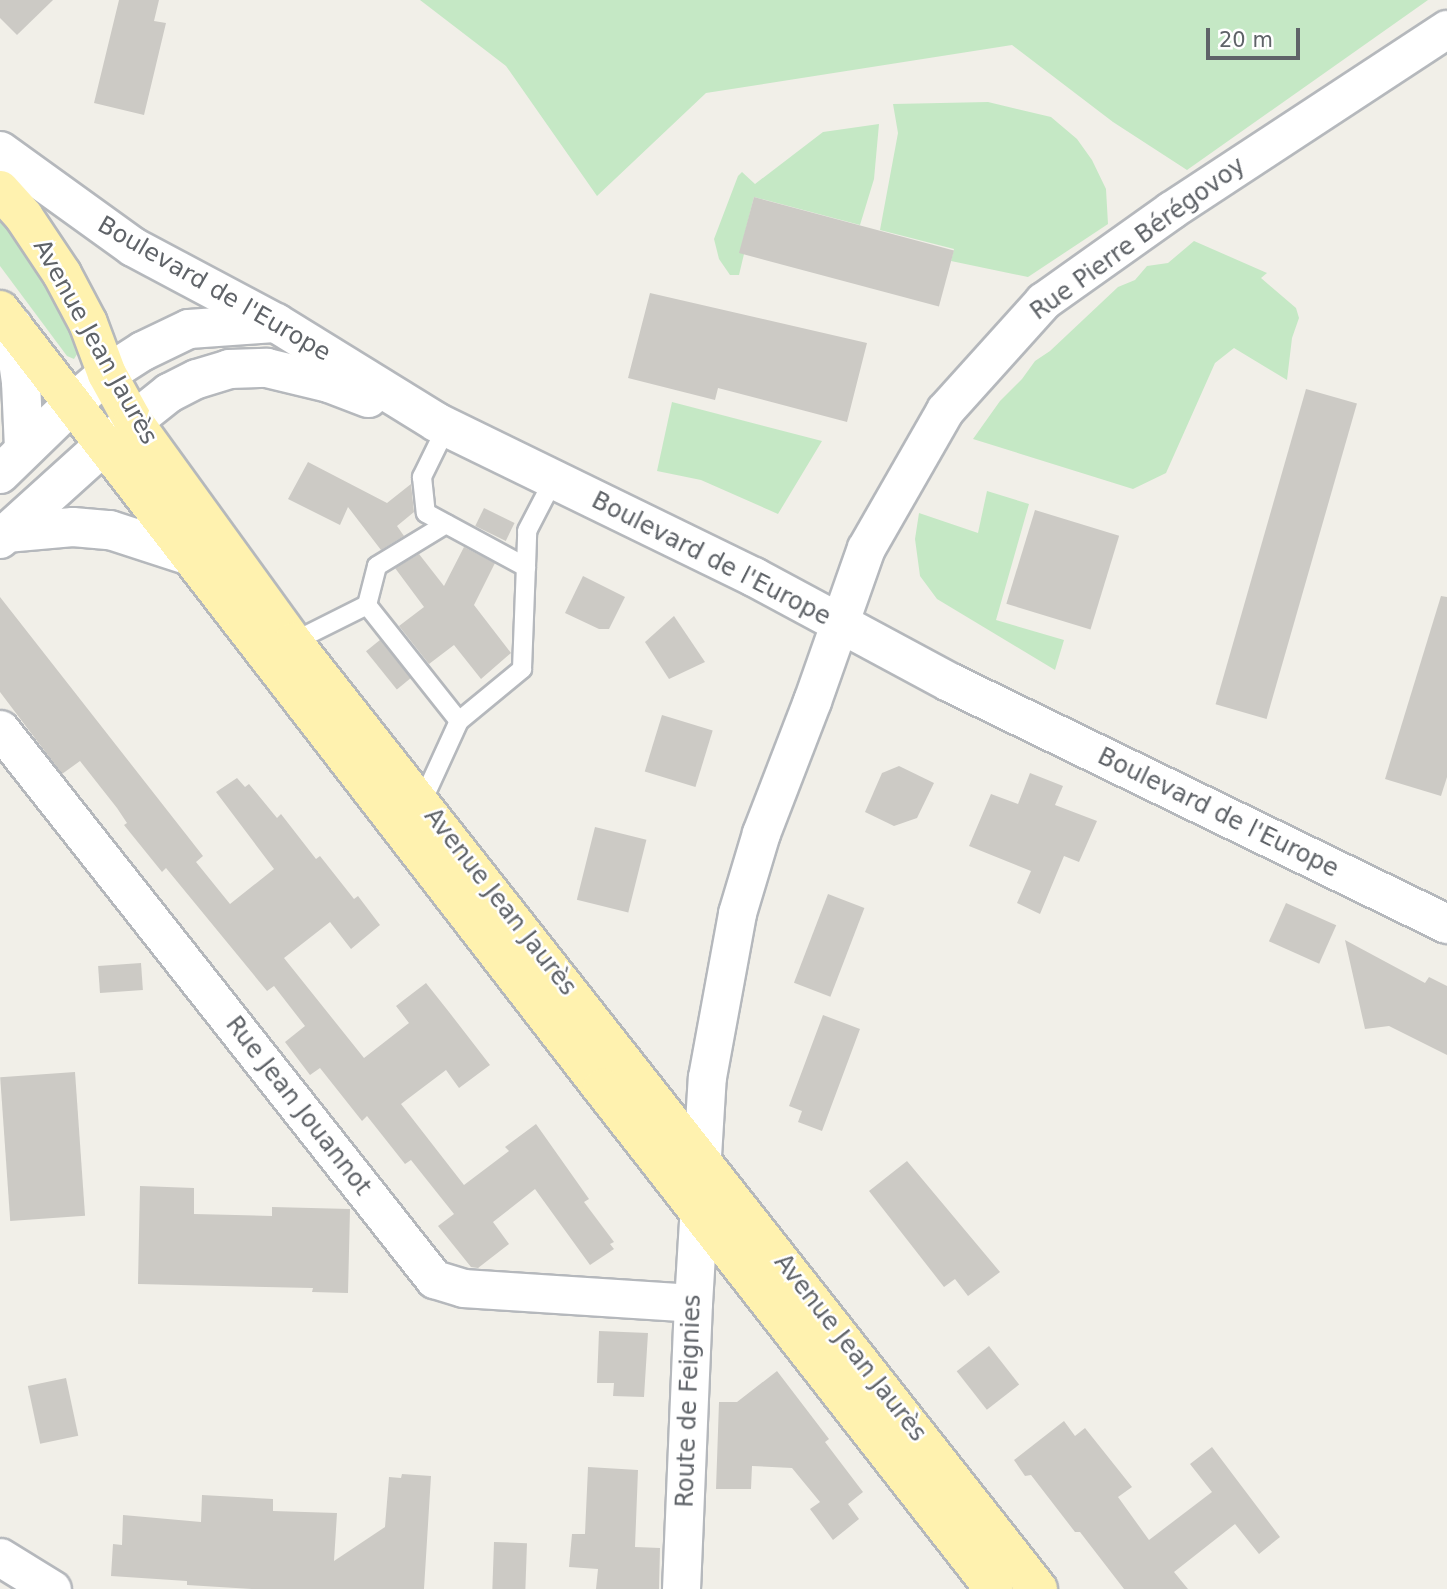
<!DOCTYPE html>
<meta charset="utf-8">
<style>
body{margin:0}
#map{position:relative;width:1447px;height:1589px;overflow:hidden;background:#f1efe8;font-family:"DejaVu Sans",sans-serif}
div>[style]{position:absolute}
.green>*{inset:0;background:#c5e8c5}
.building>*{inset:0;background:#cccac5;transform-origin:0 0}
.roads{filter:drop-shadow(2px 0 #b5b8bc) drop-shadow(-2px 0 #b5b8bc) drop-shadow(0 2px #b5b8bc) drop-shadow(0 -2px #b5b8bc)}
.lane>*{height:18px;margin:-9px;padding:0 9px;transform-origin:9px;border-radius:9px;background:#fff}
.street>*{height:37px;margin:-18.5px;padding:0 18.5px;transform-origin:18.5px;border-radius:18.5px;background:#fff}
.secondary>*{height:38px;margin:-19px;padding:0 19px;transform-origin:19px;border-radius:19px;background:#fff}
.primary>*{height:38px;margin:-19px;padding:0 19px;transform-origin:19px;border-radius:19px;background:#fff2af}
span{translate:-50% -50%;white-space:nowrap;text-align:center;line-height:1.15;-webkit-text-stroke:5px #fff;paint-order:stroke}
.street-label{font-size:24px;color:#5f6368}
.scale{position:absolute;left:1206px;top:28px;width:94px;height:32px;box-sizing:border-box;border:4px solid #5f6368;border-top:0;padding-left:9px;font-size:21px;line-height:24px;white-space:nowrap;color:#5f6368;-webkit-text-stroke:5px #fff;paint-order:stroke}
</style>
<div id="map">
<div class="green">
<div style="clip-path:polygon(420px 0,1428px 0,1187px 170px,1113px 122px,1012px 45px,706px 93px,597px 196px,506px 66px)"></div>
<div style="clip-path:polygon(988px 102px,1051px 117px,1077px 139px,1092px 160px,1106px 189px,1108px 224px,1028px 277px,951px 261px,954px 249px,880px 230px,898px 133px,893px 104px)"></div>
<div style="clip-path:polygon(879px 124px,874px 179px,860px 225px,754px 197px,740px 252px,744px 254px,739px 275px,730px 275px,719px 259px,714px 239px,738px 176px,742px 172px,755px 184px,823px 132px)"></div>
<div style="clip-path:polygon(0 220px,35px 263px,71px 329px,79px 351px,74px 359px,67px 356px,0 266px)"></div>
<div style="clip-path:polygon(1194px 241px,1267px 273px,1261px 278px,1296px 308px,1299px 318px,1292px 338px,1287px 380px,1234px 348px,1215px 363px,1166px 473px,1133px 489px,973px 439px,1000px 401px,1022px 379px,1035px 361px,1050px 351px,1118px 287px,1135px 280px,1147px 266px,1168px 263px)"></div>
<div style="clip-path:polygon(672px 402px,822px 441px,778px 514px,701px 480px,657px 471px)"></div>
<div style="clip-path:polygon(987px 491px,1029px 504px,996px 620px,1064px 640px,1055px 670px,937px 599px,920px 576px,915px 539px,919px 513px,978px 533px)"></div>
</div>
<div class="building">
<div style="clip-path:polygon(0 0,53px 0,17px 35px,0 18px)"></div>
<div style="clip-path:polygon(119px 0,159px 0,154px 21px,166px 23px,144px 115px,94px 103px)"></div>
<div style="left:754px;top:197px;width:207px;height:58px;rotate:15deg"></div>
<div style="clip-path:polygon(650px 293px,867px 343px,847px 422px,718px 388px,715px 400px,628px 378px)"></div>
<div style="left:1306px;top:389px;width:53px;height:328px;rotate:16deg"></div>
<div style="clip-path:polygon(308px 462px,387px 503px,411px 484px,414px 512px,397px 526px,404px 536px,381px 550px,348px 507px,340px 525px,288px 499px)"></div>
<div style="left:484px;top:508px;width:34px;height:20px;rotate:26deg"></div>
<div style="left:1035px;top:510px;width:88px;height:98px;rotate:17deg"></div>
<div style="clip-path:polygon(464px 547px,495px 563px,474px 605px,511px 653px,481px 679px,454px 645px,429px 664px,399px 626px,424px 607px,395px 568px,419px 554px,444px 586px)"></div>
<div style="clip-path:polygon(583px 576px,625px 597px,609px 629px,599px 629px,565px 613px)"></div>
<div style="clip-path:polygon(1441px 596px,1447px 597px,1447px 777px,1441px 796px,1385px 779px)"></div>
<div style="clip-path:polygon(0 597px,203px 856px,196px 862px,230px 904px,274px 869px,216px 792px,237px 778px,245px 787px,249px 784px,277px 818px,281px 814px,316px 859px,320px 856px,354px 899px,358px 896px,380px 925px,351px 949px,330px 922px,284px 958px,364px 1058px,409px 1023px,396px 1006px,426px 983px,449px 1012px,490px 1065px,459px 1088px,446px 1070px,401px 1104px,464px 1185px,509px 1151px,505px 1147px,536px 1124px,589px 1199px,584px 1202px,614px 1242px,610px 1244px,614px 1249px,590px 1265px,535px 1189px,493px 1222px,509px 1244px,478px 1268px,471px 1267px,438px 1226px,454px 1214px,411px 1160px,405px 1164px,367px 1116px,362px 1121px,320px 1068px,310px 1075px,285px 1042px,305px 1026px,274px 986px,267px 991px,166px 868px,162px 872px,124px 825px,127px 823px,117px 808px,80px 761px,62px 774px,0 692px)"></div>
<div style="clip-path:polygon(674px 616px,705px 662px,669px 679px,645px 642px)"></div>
<div style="left:380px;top:640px;width:49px;height:18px;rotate:51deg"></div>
<div style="left:662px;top:715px;width:53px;height:59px;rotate:17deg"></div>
<div style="clip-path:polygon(899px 766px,934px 783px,917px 818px,894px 826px,865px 812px,882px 773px)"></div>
<div style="clip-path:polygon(1030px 773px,1063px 786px,1055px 805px,1097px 821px,1079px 862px,1064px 856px,1040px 914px,1017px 903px,1031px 871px,969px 846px,991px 794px,1018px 804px)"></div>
<div style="left:595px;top:827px;width:53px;height:75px;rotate:14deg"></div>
<div style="left:828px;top:894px;width:39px;height:95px;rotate:21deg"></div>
<div style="left:1286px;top:903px;width:55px;height:42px;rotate:24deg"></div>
<div style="clip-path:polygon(1345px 940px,1425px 983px,1429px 977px,1447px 986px,1447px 1055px,1389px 1026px,1365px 1029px)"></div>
<div style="left:141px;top:963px;width:27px;height:43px;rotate:86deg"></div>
<div style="clip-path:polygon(823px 1015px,860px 1029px,822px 1131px,798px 1122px,802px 1111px,789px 1106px)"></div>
<div style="left:75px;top:1072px;width:144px;height:75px;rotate:86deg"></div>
<div style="clip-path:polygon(907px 1161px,1000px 1272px,968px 1296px,955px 1279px,944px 1287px,869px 1191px)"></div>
<div style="clip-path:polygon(140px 1186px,194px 1188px,194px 1214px,272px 1216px,272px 1207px,350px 1209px,348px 1293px,312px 1292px,313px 1288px,138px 1284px)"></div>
<div style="clip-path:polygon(599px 1331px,648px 1333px,644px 1397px,613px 1396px,614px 1383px,597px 1383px)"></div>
<div style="left:989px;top:1346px;width:49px;height:41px;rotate:52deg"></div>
<div style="clip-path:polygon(777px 1371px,829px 1439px,825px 1442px,863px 1492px,848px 1504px,859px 1519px,833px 1540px,810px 1509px,820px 1502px,792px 1468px,752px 1466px,751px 1489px,716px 1489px,719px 1402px,737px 1402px)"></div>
<div style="left:66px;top:1378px;width:59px;height:39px;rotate:78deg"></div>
<div style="clip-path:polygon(1064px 1421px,1075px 1436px,1085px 1428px,1132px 1487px,1118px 1497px,1149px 1540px,1212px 1492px,1190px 1464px,1212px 1447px,1280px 1537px,1259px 1554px,1235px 1524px,1174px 1572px,1188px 1589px,1124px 1589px,1080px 1532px,1075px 1532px,1031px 1475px,1025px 1476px,1014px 1460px)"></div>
<div style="clip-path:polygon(588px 1467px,638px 1470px,635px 1547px,660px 1548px,659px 1589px,596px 1589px,598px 1569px,569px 1567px,572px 1534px,585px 1534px)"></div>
<div style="clip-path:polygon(402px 1474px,431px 1476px,424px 1589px,252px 1589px,187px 1585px,187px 1581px,111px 1576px,113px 1544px,122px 1545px,123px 1515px,201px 1522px,202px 1495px,273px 1499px,273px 1511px,337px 1513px,334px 1561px,385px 1527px,389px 1477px,401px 1478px)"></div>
<div style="left:494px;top:1542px;width:33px;height:47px;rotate:2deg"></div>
</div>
<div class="roads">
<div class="lane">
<div style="left:446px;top:428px;width:55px;rotate:116.1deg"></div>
<div style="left:422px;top:477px;width:36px;rotate:84deg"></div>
<div style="left:426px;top:513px;width:114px;rotate:28.4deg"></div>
<div style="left:526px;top:567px;width:36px;rotate:-88deg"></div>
<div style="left:527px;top:531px;width:59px;rotate:-62.6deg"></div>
<div style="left:367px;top:605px;width:40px;rotate:-75.6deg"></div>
<div style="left:377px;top:566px;width:81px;rotate:-31.3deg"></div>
<div style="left:293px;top:642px;width:83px;rotate:-26.6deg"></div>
<div style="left:367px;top:605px;width:148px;rotate:51.6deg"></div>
<div style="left:459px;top:721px;width:91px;rotate:114.6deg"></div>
<div style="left:459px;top:721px;width:82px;rotate:-39.5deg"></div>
<div style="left:522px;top:669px;width:102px;rotate:-87.8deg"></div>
</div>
<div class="street">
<div style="left:0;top:729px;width:701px;rotate:51.72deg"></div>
<div style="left:434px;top:1279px;width:30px;rotate:17deg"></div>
<div style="left:463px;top:1288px;width:230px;rotate:3.7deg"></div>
<div style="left:0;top:1557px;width:61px;rotate:31.6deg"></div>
<div style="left:681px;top:1589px;width:286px;rotate:-87.6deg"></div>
<div style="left:693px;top:1303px;width:226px;rotate:-86.5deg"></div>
<div style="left:707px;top:1077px;width:167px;rotate:-79.6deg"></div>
<div style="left:737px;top:913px;width:84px;rotate:-73.3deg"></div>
<div style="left:761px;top:833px;width:142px;rotate:-68.9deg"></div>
<div style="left:812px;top:701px;width:162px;rotate:-70.6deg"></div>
<div style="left:866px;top:548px;width:159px;rotate:-60.2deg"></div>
<div style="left:945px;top:410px;width:147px;rotate:-48deg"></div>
<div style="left:1043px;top:301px;width:157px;rotate:-35.4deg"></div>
<div style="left:1171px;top:210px;width:330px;rotate:-33.3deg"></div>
</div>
<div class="secondary">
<div style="left:0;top:151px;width:164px;rotate:35.8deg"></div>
<div style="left:133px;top:247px;width:162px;rotate:28deg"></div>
<div style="left:276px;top:323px;width:188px;rotate:31.7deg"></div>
<div style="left:436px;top:422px;width:354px;rotate:26deg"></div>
<div style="left:754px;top:577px;width:221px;rotate:28.3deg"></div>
<div style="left:949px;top:682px;width:554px;rotate:25.92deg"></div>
<div style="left:13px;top:326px;width:57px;rotate:81.9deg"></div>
<div style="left:21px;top:382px;width:67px;rotate:87.4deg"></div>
<div style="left:0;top:474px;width:102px;rotate:-44.2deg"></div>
<div style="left:73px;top:403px;width:45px;rotate:-40.5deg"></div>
<div style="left:107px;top:374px;width:43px;rotate:-32.6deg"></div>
<div style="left:143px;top:351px;width:51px;rotate:-25.6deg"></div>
<div style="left:189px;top:329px;width:85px;rotate:-4deg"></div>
<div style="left:6px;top:533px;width:67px;rotate:-5.1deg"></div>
<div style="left:73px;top:527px;width:37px;rotate:5deg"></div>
<div style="left:110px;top:530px;width:84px;rotate:18deg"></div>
<div style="left:0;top:539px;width:142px;rotate:-42.1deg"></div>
<div style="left:105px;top:444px;width:82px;rotate:-38.6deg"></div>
<div style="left:169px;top:393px;width:31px;rotate:-27deg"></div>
<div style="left:197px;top:379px;width:34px;rotate:-17deg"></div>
<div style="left:229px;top:369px;width:38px;rotate:-2deg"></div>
<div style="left:267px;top:368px;width:64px;rotate:13.6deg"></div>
<div style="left:329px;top:383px;width:42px;rotate:21deg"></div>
</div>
<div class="primary">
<div style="left:0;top:190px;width:36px;rotate:48deg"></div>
<div style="left:24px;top:217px;width:69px;rotate:56.3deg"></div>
<div style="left:62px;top:274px;width:55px;rotate:62deg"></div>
<div style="left:88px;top:323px;width:54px;rotate:69.6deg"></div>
<div style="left:107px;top:374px;width:54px;rotate:61deg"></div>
<div style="left:133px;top:421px;width:273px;rotate:54.1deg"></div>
<div style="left:293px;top:642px;width:1205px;rotate:51.81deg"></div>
<div style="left:0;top:310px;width:984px;rotate:52.27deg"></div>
<div style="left:602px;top:1088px;width:636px;rotate:51.96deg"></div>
</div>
</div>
<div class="street-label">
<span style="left:1138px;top:239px;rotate:-36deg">Rue Pierre Bérégovoy</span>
<span style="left:214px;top:289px;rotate:30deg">Boulevard de l'Europe</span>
<span style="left:95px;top:342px;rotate:61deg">Avenue Jean Jaurès</span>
<span style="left:711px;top:559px;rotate:27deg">Boulevard de l'Europe</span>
<span style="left:1218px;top:813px;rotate:26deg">Boulevard de l'Europe</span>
<span style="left:500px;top:902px;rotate:52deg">Avenue Jean Jaurès</span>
<span style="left:298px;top:1106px;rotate:52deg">Rue Jean Jouannot</span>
<span style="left:850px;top:1348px;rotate:52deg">Avenue Jean Jaurès</span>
<span style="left:689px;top:1401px;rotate:-88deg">Route de Feignies</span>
</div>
<div class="scale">20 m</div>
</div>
